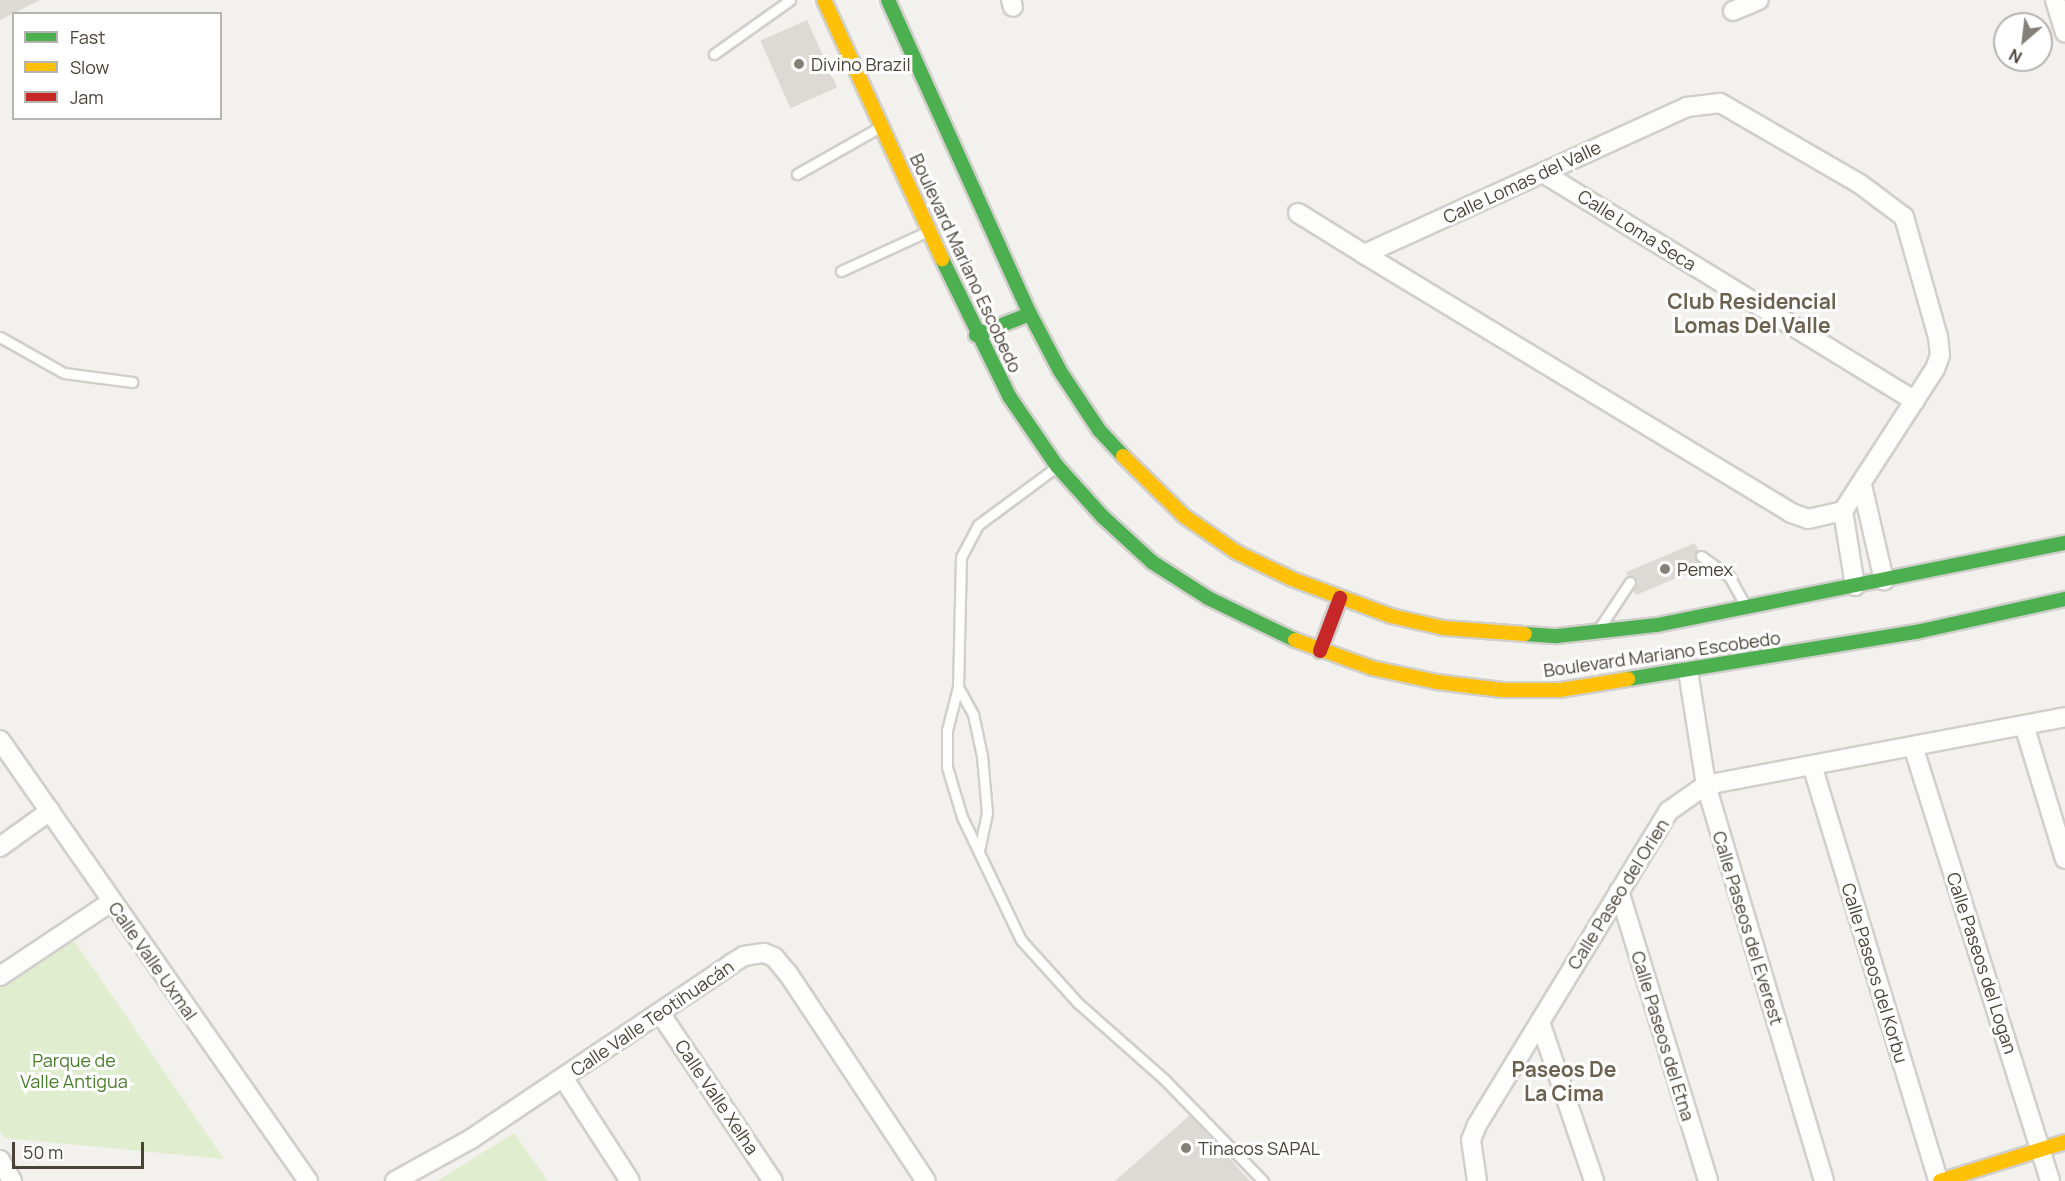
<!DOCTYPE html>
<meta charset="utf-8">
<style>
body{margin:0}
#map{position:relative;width:2065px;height:1181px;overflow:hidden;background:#f3f1ed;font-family:Manrope,sans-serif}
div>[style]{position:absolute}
.green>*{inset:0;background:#e0edce}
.building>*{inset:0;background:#dddad5;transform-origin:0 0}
.roads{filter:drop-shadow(2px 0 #d1cfcb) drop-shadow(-2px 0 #d1cfcb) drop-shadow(0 2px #d1cfcb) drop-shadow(0 -2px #d1cfcb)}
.lane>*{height:9px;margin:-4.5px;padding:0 4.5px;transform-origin:4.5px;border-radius:4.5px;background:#fdfdfc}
.street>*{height:18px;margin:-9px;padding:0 9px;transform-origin:9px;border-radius:9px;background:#fdfdfc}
.fast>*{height:14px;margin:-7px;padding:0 7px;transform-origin:7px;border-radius:7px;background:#4caf50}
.slow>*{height:14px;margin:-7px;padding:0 7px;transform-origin:7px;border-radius:7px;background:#ffc107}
.jam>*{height:14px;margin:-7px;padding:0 7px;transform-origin:7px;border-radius:7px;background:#c62828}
.dots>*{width:16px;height:16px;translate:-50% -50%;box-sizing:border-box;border:3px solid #fff;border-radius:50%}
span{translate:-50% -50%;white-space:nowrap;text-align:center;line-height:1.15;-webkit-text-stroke:6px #fff;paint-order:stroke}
.poi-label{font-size:18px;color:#4a4338}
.left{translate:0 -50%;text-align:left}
.street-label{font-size:18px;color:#4a4338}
.park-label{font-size:18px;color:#497d2a}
.quarter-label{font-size:21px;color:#6d614f;font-weight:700}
.legend{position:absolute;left:12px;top:12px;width:210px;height:108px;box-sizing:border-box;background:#fff;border:2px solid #b7b4af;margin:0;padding:8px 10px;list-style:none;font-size:18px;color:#4a4338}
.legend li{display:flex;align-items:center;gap:12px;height:30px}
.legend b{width:30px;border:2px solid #b7b4af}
.north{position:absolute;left:1993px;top:12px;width:60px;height:60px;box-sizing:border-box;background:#fff;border:2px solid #b7b4af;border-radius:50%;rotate:208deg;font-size:16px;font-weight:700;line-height:24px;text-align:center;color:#4a4338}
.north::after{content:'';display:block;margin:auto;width:21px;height:27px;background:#858077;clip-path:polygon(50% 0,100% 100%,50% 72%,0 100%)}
.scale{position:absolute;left:12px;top:1142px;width:132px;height:27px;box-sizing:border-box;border:3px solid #4a4338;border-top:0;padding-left:8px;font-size:18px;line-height:21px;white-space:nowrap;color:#4a4338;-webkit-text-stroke:4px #fff;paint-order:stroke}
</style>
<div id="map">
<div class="green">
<div style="clip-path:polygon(71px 936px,224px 1159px,5px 1138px,0 1132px,0 984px)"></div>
<div style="clip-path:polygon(514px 1133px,548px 1181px,437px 1181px)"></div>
</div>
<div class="building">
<div style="clip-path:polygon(0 0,40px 0,0 20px)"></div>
<div style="left:807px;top:20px;width:74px;height:51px;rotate:66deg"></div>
<div style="left:1695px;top:543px;width:25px;height:75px;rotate:67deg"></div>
<div style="clip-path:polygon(1190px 1115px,1250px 1181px,1115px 1181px)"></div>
</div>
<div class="roads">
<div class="lane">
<div style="left:714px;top:54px;width:93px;rotate:-35.4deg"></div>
<div style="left:797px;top:174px;width:95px;rotate:-29.5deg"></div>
<div style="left:841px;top:271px;width:94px;rotate:-24.6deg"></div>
<div style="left:0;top:337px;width:73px;rotate:29.4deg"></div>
<div style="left:64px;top:373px;width:69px;rotate:7.5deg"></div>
<div style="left:1055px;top:468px;width:96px;rotate:143.5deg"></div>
<div style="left:978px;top:525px;width:36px;rotate:118deg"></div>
<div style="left:961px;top:557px;width:130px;rotate:91.3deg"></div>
<div style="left:958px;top:687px;width:44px;rotate:104.3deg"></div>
<div style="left:947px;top:730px;width:37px;rotate:90deg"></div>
<div style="left:947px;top:767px;width:52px;rotate:73.3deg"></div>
<div style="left:962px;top:817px;width:136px;rotate:64.4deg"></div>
<div style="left:1021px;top:940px;width:85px;rotate:47.9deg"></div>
<div style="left:1078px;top:1003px;width:116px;rotate:41.5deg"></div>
<div style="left:1165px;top:1080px;width:141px;rotate:45.9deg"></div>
<div style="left:1701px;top:556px;width:34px;rotate:36deg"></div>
<div style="left:1729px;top:576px;width:33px;rotate:61deg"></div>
<div style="left:1600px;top:627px;width:54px;rotate:-56.3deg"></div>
<div style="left:958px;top:687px;width:31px;rotate:61deg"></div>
<div style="left:973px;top:714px;width:43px;rotate:77.9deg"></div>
<div style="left:982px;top:756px;width:57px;rotate:85deg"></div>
<div style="left:987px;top:813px;width:40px;rotate:102deg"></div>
</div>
<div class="street">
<div style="left:1011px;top:0;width:7px;rotate:74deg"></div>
<div style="left:2055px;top:0;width:34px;rotate:73deg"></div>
<div style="left:1733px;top:11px;width:28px;rotate:-23deg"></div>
<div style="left:1543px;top:173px;width:436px;rotate:31.5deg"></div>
<div style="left:1298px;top:213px;width:78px;rotate:31.8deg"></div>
<div style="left:1364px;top:254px;width:499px;rotate:31.2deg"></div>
<div style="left:1791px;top:513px;width:18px;rotate:19deg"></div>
<div style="left:1808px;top:519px;width:36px;rotate:-13deg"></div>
<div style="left:1843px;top:511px;width:169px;rotate:-57.1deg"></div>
<div style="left:1935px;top:369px;width:15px;rotate:-70deg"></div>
<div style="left:1940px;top:355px;width:18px;rotate:-96deg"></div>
<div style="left:1938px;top:337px;width:125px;rotate:-105.8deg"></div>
<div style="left:1904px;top:217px;width:55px;rotate:-143.1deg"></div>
<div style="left:1860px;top:184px;width:162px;rotate:-149.9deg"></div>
<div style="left:1720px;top:103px;width:33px;rotate:173deg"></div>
<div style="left:1687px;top:107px;width:355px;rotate:155.5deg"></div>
<div style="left:1862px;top:485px;width:98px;rotate:77deg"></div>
<div style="left:1843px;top:511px;width:76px;rotate:80.9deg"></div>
<div style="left:1688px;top:671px;width:115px;rotate:81deg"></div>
<div style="left:1706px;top:785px;width:413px;rotate:73.4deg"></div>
<div style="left:2024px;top:725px;width:140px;rotate:73deg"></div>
<div style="left:0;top:740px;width:538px;rotate:55.07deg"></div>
<div style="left:1913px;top:746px;width:456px;rotate:72.5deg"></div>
<div style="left:1812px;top:765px;width:435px;rotate:73.1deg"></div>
<div style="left:0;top:847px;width:62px;rotate:-35.8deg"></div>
<div style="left:1619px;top:891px;width:303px;rotate:72.9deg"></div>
<div style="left:0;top:976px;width:133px;rotate:-33.7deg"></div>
<div style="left:660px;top:1013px;width:202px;rotate:56.1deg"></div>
<div style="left:1540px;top:1022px;width:168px;rotate:71.2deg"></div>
<div style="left:564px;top:1079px;width:121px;rotate:57.1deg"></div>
<div style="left:0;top:1160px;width:24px;rotate:60deg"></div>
<div style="left:395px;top:1181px;width:87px;rotate:-28.9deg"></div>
<div style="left:471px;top:1139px;width:313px;rotate:-33.9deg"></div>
<div style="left:731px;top:964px;width:15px;rotate:-32deg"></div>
<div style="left:744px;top:956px;width:20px;rotate:-9deg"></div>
<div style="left:764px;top:953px;width:11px;rotate:22deg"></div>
<div style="left:774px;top:957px;width:23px;rotate:50deg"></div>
<div style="left:789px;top:975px;width:247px;rotate:56.4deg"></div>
<div style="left:1477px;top:1181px;width:41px;rotate:-98.3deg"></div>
<div style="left:1471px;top:1140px;width:16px;rotate:-68deg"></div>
<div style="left:1477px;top:1125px;width:368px;rotate:-58.6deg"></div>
<div style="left:1669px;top:811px;width:45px;rotate:-35.1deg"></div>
<div style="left:1706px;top:785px;width:365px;rotate:-10.7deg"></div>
</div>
<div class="fast">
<div style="left:888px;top:0;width:345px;rotate:65.7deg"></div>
<div style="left:1030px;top:314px;width:64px;rotate:62.2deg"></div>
<div style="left:1060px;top:371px;width:71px;rotate:56.5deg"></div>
<div style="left:1099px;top:430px;width:35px;rotate:47deg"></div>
<div style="left:942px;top:259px;width:153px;rotate:63.9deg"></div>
<div style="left:1009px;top:396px;width:85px;rotate:55.6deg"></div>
<div style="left:1057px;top:466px;width:67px;rotate:48deg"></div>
<div style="left:1102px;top:516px;width:68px;rotate:42.6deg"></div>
<div style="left:1152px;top:562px;width:67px;rotate:32.7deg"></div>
<div style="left:1208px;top:598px;width:97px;rotate:25.8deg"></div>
<div style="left:976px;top:335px;width:58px;rotate:-21.3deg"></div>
<div style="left:1525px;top:634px;width:32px;rotate:4deg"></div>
<div style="left:1557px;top:636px;width:101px;rotate:-6.3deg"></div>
<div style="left:1657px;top:625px;width:416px;rotate:-11.4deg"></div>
<div style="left:1628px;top:679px;width:292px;rotate:-9.3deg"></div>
<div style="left:1916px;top:632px;width:153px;rotate:-12.5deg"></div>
</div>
<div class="slow">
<div style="left:824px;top:0;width:285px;rotate:65.5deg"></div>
<div style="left:1123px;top:456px;width:86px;rotate:44.5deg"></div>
<div style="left:1184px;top:516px;width:63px;rotate:34.7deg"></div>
<div style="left:1236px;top:552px;width:62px;rotate:25.7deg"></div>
<div style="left:1292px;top:579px;width:106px;rotate:20.5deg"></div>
<div style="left:1391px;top:616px;width:54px;rotate:12.8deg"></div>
<div style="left:1444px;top:628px;width:81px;rotate:4.2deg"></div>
<div style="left:1295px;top:640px;width:82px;rotate:20deg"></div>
<div style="left:1372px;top:668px;width:66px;rotate:12.2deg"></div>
<div style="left:1437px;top:682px;width:66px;rotate:6.9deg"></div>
<div style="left:1503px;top:690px;width:57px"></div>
<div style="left:1560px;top:690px;width:69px;rotate:-9.2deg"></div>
<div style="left:1940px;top:1181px;width:131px;rotate:-17.3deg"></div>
</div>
<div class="jam">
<div style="left:1320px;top:651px;width:57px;rotate:-69.3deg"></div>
</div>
</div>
<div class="dots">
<div style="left:799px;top:64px;background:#858077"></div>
<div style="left:1665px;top:569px;background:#858077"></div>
<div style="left:1186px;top:1148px;background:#858077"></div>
</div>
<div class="poi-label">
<span class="left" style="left:811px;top:64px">Divino Brazil</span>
<span class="left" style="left:1677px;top:569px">Pemex</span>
<span class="left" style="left:1198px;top:1148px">Tinacos SAPAL</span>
</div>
<div class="street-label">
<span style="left:1522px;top:182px;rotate:-25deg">Calle Lomas del Valle</span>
<span style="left:1637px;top:230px;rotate:32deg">Calle Loma Seca</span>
<span style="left:966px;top:263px;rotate:65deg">Boulevard Mariano Escobedo</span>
<span style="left:1662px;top:654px;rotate:-8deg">Boulevard Mariano Escobedo</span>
<span style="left:1618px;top:894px;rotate:-58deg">Calle Paseo del Orien</span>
<span style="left:1748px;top:928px;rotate:73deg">Calle Paseos del Everest</span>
<span style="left:153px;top:961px;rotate:55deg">Calle Valle Uxmal</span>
<span style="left:1982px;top:963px;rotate:72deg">Calle Paseos del Logan</span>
<span style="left:1875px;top:973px;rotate:73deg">Calle Paseos del Korbu</span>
<span style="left:652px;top:1018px;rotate:-34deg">Calle Valle Teotihuacán</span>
<span style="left:1663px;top:1036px;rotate:73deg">Calle Paseos del Etna</span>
<span style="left:717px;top:1097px;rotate:56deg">Calle Valle Xelha</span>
</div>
<div class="park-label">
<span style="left:74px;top:1071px">Parque de<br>Valle Antigua</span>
</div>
<div class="quarter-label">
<span style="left:1752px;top:313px">Club Residencial<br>Lomas Del Valle</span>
<span style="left:1564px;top:1081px">Paseos De<br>La Cima</span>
</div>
<ul class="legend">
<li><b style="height:8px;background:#4caf50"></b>Fast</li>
<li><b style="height:8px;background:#ffc107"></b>Slow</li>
<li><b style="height:8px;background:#c62828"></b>Jam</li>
</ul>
<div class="north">N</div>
<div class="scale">50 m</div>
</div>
